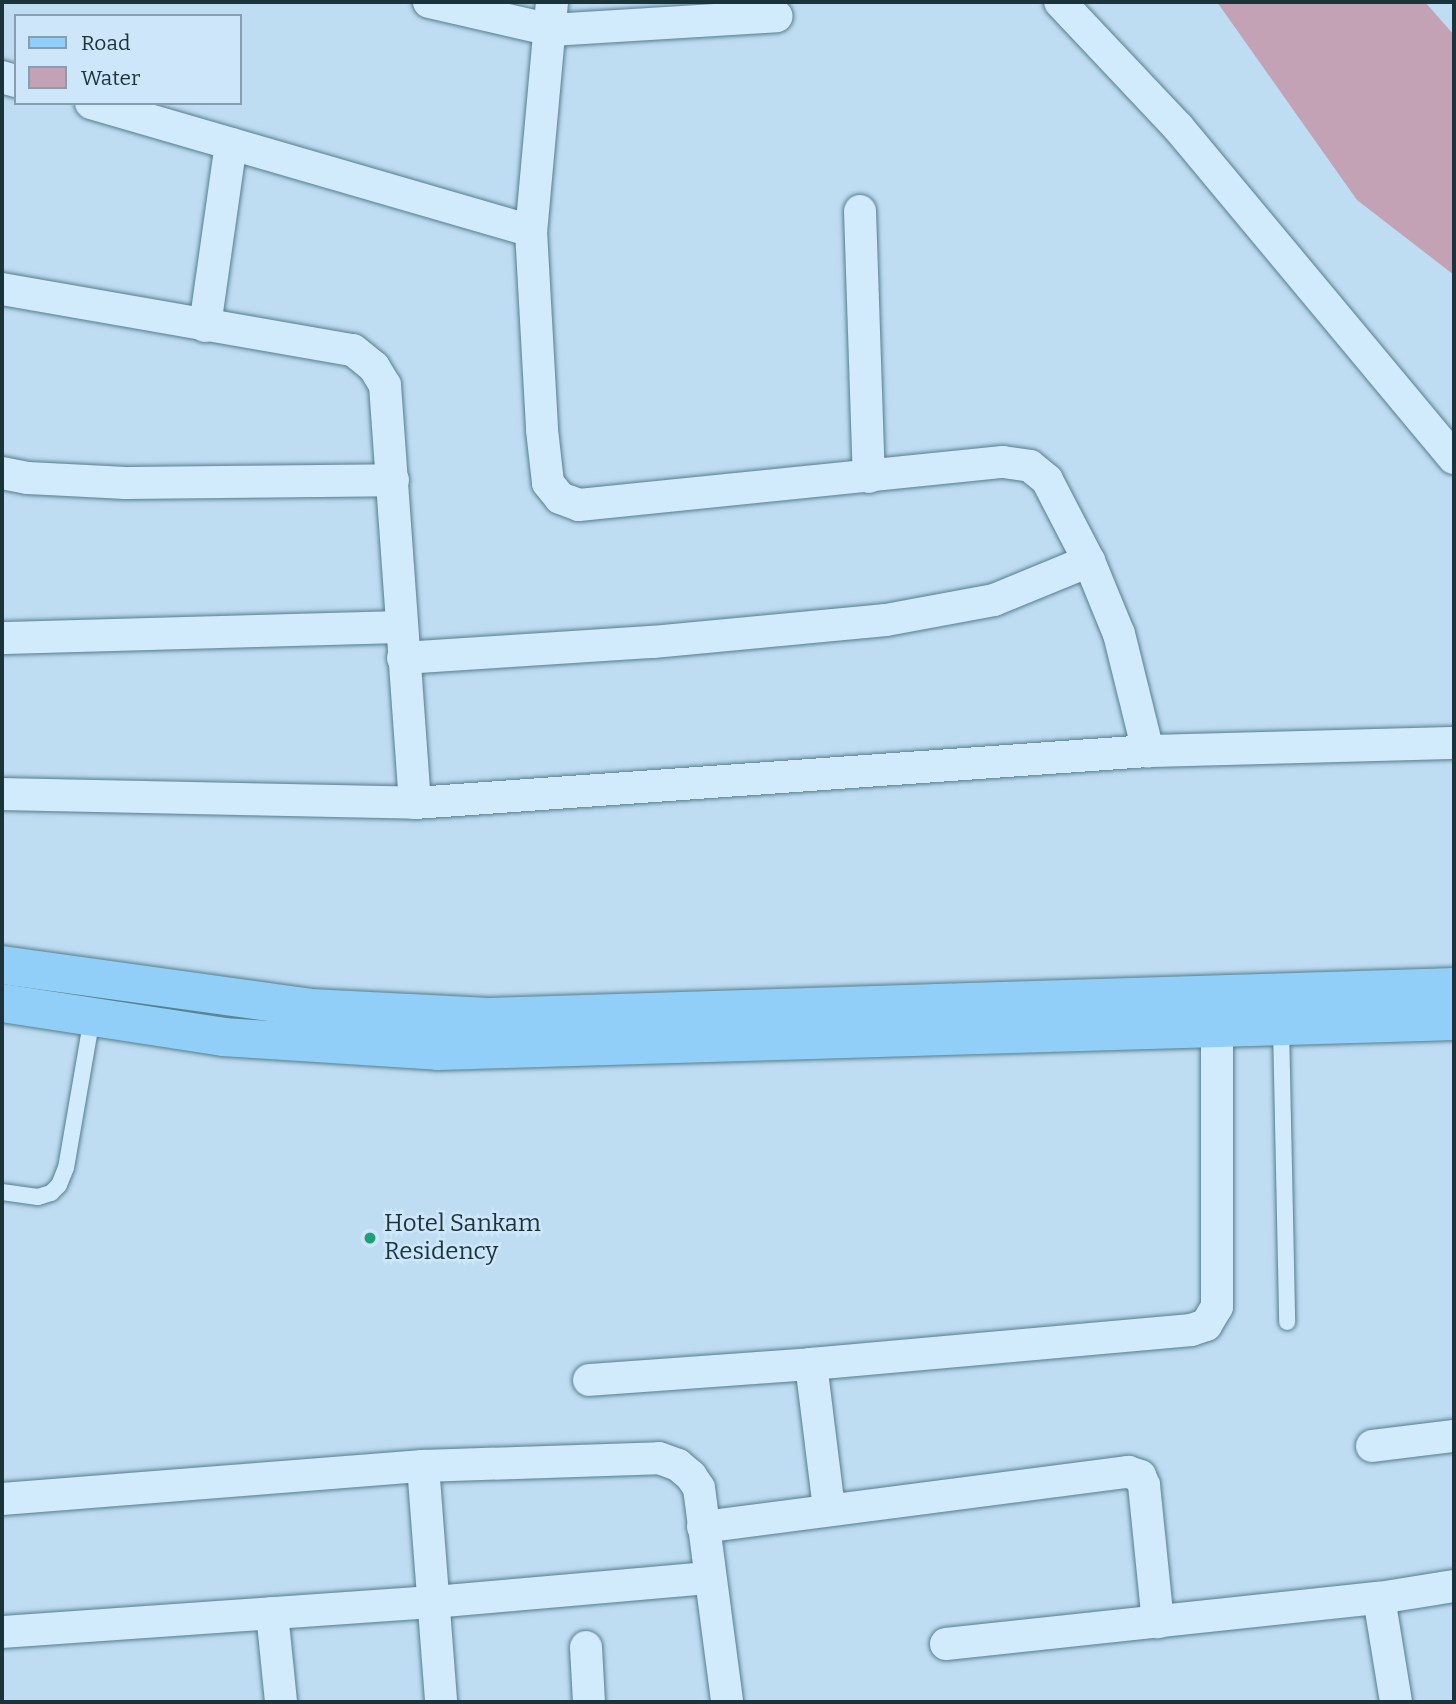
<!DOCTYPE html>
<html>
<head>
<meta charset="utf-8">
<style>
  body { margin:0 }
  #map { position:relative; width:1456px; height:1704px; overflow:hidden; background:#bedcf2; font-family:Bitter,serif }
  div>[style] { position:absolute }
  .water>* { inset:0; background:#c3a2b5 }
  .roads { filter:drop-shadow(0 0 2px #557e8c) drop-shadow(0 0 2px #557e8c) }
  .service>* { height:16px; margin:-8px; padding:0 8px; transform-origin:8px; border-radius:8px; background:#d1eafc }
  .minor>* { height:32px; margin:-16px; padding:0 16px; transform-origin:16px; border-radius:16px; background:#d1eafc }
  .primary>* { height:38px; margin:-19px; padding:0 19px; transform-origin:19px; border-radius:19px; background:#91cff9 }
  .dots>* { width:19px; height:19px; translate:-50% -50%; box-sizing:border-box; border:4px solid #cee6f9; border-radius:50% }
  span { translate:-50% -50%; white-space:nowrap; text-align:center; line-height:1.15; -webkit-text-stroke:5px #cee6f9; paint-order:stroke }
  .poi-label { font-size:24px; color:#1b333a }
  .left { translate:0 -50%; text-align:left }
  .frame { position:absolute; inset:0; border:4px solid #1b333a; pointer-events:none }
  .legend { position:absolute; left:14px; top:14px; width:228px; height:91px; box-sizing:border-box; background:#cee6f9; border:2px solid #869ead; margin:0; padding:9px 12px; list-style:none; font-size:21px; color:#1b333a }
  .legend li { display:flex; align-items:center; gap:14px; height:35px }
  .legend b { width:35px; border:2px solid #869ead }
</style>
</head>
<body>
<div id="map">
  <div class="water">
    <div style="clip-path:polygon(1217px 2px,1425px 2px,1454px 35px,1454px 275px,1357px 200px)"></div>
  </div>
  <div class="roads">
    <div class="service">
      <div style="left:1281px;top:1026px;width:296px;rotate:88.8deg"></div>
      <div style="left:2px;top:1192px;width:36px;rotate:8deg"></div>
      <div style="left:38px;top:1197px;width:14px;rotate:-17deg"></div>
      <div style="left:51px;top:1193px;width:11px;rotate:-45deg"></div>
      <div style="left:59px;top:1185px;width:18px;rotate:-68deg"></div>
      <div style="left:66px;top:1168px;width:153px;rotate:-80.2deg"></div>
    </div>
    <div class="minor">
      <div style="left:429px;top:2px;width:125px;rotate:12.9deg"></div>
      <div style="left:551px;top:30px;width:226px;rotate:-3.5deg"></div>
      <div style="left:552px;top:2px;width:230px;rotate:95.2deg"></div>
      <div style="left:531px;top:231px;width:199px;rotate:86.8deg"></div>
      <div style="left:542px;top:430px;width:53px;rotate:83.5deg"></div>
      <div style="left:548px;top:483px;width:19px;rotate:51deg"></div>
      <div style="left:560px;top:498px;width:20px;rotate:20deg"></div>
      <div style="left:579px;top:505px;width:426px;rotate:-5.8deg"></div>
      <div style="left:1003px;top:462px;width:27px;rotate:8deg"></div>
      <div style="left:1030px;top:466px;width:22px;rotate:39deg"></div>
      <div style="left:1047px;top:480px;width:91px;rotate:62.6deg"></div>
      <div style="left:1089px;top:561px;width:79px;rotate:67.7deg"></div>
      <div style="left:1119px;top:634px;width:121px;rotate:76.1deg"></div>
      <div style="left:1060px;top:2px;width:172px;rotate:46.7deg"></div>
      <div style="left:1178px;top:127px;width:431px;rotate:50.2deg"></div>
      <div style="left:2px;top:77px;width:15px;rotate:16deg"></div>
      <div style="left:91px;top:103px;width:458px;rotate:16.2deg"></div>
      <div style="left:860px;top:211px;width:266px;rotate:88.1deg"></div>
      <div style="left:2px;top:289px;width:356px;rotate:9.9deg"></div>
      <div style="left:353px;top:350px;width:27px;rotate:39deg"></div>
      <div style="left:374px;top:367px;width:21px;rotate:59deg"></div>
      <div style="left:385px;top:385px;width:419px;rotate:85.9deg"></div>
      <div style="left:205px;top:326px;width:184px;rotate:-81.9deg"></div>
      <div style="left:2px;top:473px;width:26px;rotate:11deg"></div>
      <div style="left:28px;top:478px;width:98px;rotate:2.9deg"></div>
      <div style="left:126px;top:483px;width:267px;rotate:-0.6deg"></div>
      <div style="left:2px;top:638px;width:400px;rotate:-1.6deg"></div>
      <div style="left:403px;top:658px;width:251px;rotate:-3.7deg"></div>
      <div style="left:653px;top:642px;width:234px;rotate:-5.4deg"></div>
      <div style="left:886px;top:620px;width:110px;rotate:-10.5deg"></div>
      <div style="left:994px;top:600px;width:103px;rotate:-22.3deg"></div>
      <div style="left:2px;top:794px;width:413px;rotate:1.2deg"></div>
      <div style="left:415px;top:803px;width:735px;rotate:-4.06deg"></div>
      <div style="left:1148px;top:751px;width:306px;rotate:-1.5deg"></div>
      <div style="left:811px;top:1364px;width:146px;rotate:82.9deg"></div>
      <div style="left:589px;top:1380px;width:223px;rotate:-4.1deg"></div>
      <div style="left:811px;top:1364px;width:382px;rotate:-5.1deg"></div>
      <div style="left:1191px;top:1330px;width:16px;rotate:-18deg"></div>
      <div style="left:1206px;top:1325px;width:21px;rotate:-59deg"></div>
      <div style="left:1217px;top:1307px;width:278px;rotate:-90deg"></div>
      <div style="left:1372px;top:1446px;width:83px;rotate:-7deg"></div>
      <div style="left:423px;top:1466px;width:237px;rotate:85.6deg"></div>
      <div style="left:2px;top:1499px;width:422px;rotate:-4.5deg"></div>
      <div style="left:423px;top:1466px;width:236px;rotate:-1.9deg"></div>
      <div style="left:659px;top:1458px;width:20px;rotate:20deg"></div>
      <div style="left:678px;top:1465px;width:17px;rotate:40deg"></div>
      <div style="left:691px;top:1476px;width:14px;rotate:56deg"></div>
      <div style="left:699px;top:1488px;width:216px;rotate:82.5deg"></div>
      <div style="left:703px;top:1527px;width:429px;rotate:-7.4deg"></div>
      <div style="left:1128px;top:1472px;width:13px;rotate:18deg"></div>
      <div style="left:1140px;top:1476px;width:10px;rotate:66deg"></div>
      <div style="left:1144px;top:1485px;width:138px;rotate:84.2deg"></div>
      <div style="left:1379px;top:1598px;width:105px;rotate:80.7deg"></div>
      <div style="left:272px;top:1613px;width:89px;rotate:84.2deg"></div>
      <div style="left:2px;top:1632px;width:433px;rotate:-4deg"></div>
      <div style="left:434px;top:1602px;width:276px;rotate:-5deg"></div>
      <div style="left:946px;top:1644px;width:435px;rotate:-6.1deg"></div>
      <div style="left:1379px;top:1598px;width:76px;rotate:-9.1deg"></div>
      <div style="left:586px;top:1647px;width:55px;rotate:86.9deg"></div>
    </div>
    <div class="primary">
      <div style="left:2px;top:965px;width:311px;rotate:7.9deg"></div>
      <div style="left:310px;top:1008px;width:179px;rotate:2.9deg"></div>
      <div style="left:489px;top:1017px;width:965px;rotate:-1.78deg"></div>
      <div style="left:2px;top:1003px;width:224px;rotate:8.7deg"></div>
      <div style="left:223px;top:1037px;width:215px;rotate:3.7deg"></div>
      <div style="left:438px;top:1051px;width:1016px;rotate:-1.69deg"></div>
    </div>
  </div>
  <div class="dots">
    <div style="left:370px;top:1238px;background:#1fa07b"></div>
  </div>
  <div class="poi-label">
    <span class="left" style="left:384px;top:1238px">Hotel Sankam<br>Residency</span>
  </div>
  <div class="frame"></div>
  <ul class="legend">
  <li><b style="height:9px;background:#91cff9"></b>Road</li>
  <li><b style="height:19px;background:#c3a2b5"></b>Water</li>
  </ul>
</div>
</body>
</html>
